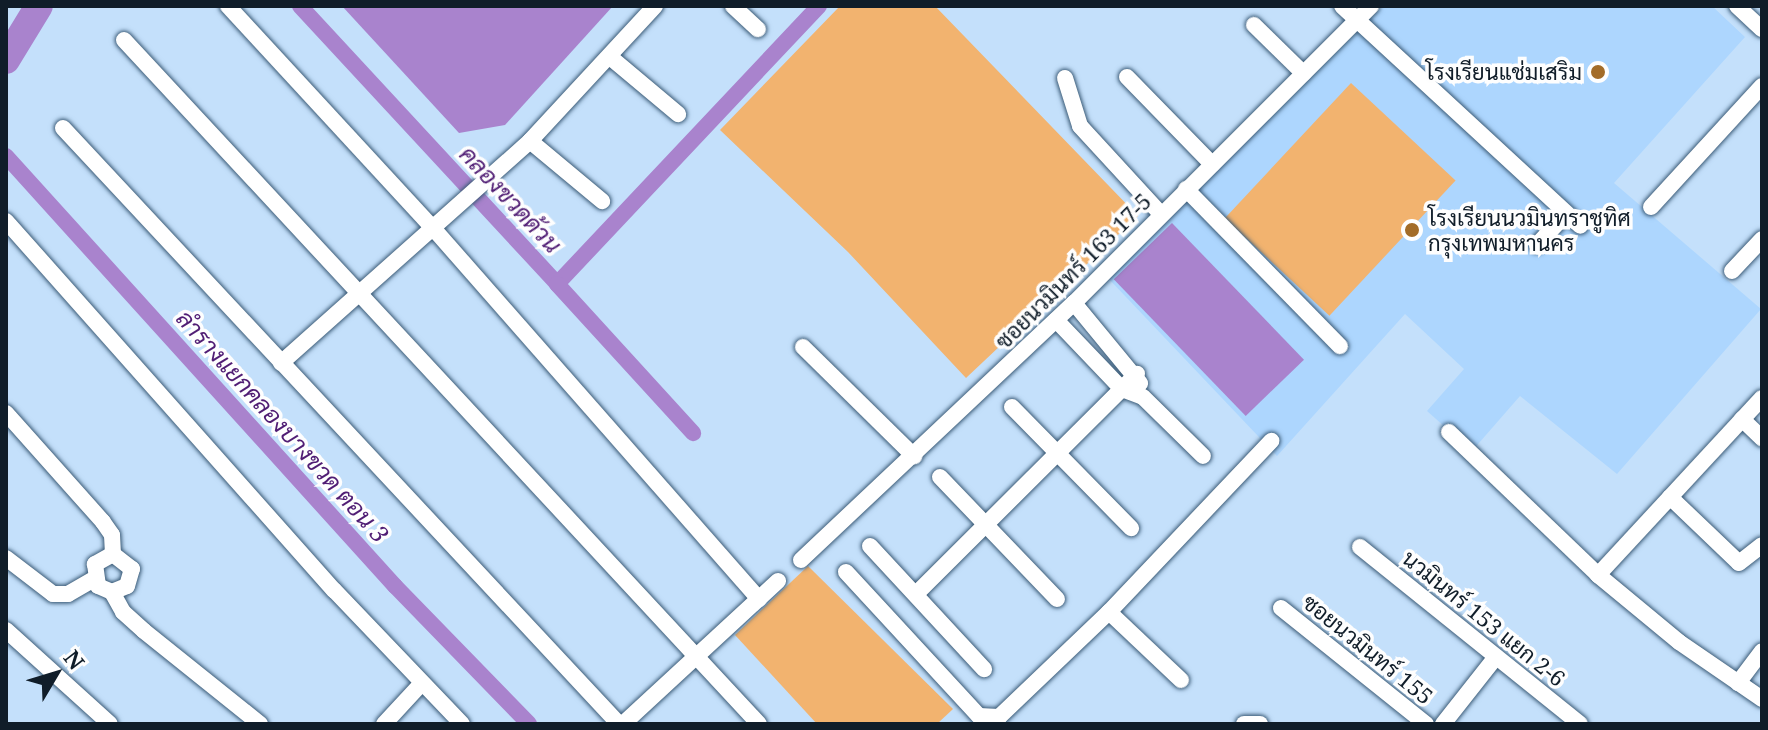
<!DOCTYPE html>
<html>
<head>
<meta charset="utf-8">
<style>
  body { margin:0 }
  #map { position:relative; width:1768px; height:730px; overflow:hidden; background:#c4e0fb; font-family:"Noto Serif",Sarabun,serif }
  div>[style] { position:absolute }
  .built>* { inset:0; background:#add6fe }
  .green>* { inset:0; background:#f2b36f; transform-origin:0 0 }
  .water>* { inset:0; background:#a983cd; transform-origin:0 0 }
  .canal>* { height:16px; margin:-8px; padding:0 8px; transform-origin:8px; border-radius:8px; background:#a983cd }
  .river>* { height:28px; margin:-14px; padding:0 14px; transform-origin:14px; border-radius:14px; background:#a983cd }
  .roads { filter:drop-shadow(0 0 2px #3b5b77) drop-shadow(0 0 2px #3b5b77) }
  .minor>* { height:16px; margin:-8px; padding:0 8px; transform-origin:8px; border-radius:8px; background:#fff }
  .dots>* { width:22px; height:22px; translate:-50% -50%; box-sizing:border-box; border:4px solid #fefefe; border-radius:50% }
  span { translate:-50% -50%; white-space:nowrap; text-align:center; line-height:1.15; -webkit-text-stroke:7px #fefefe; paint-order:stroke }
  .poi-label { font-size:22px; color:#101d29 }
  .right { translate:-100% -50%; text-align:right }
  .left { translate:0 -50%; text-align:left }
  .street-label { font-size:22px; color:#101d29 }
  .water-label { font-size:24px; color:#501d74; font-style:italic }
  .frame { position:absolute; inset:0; border:8px solid #101d29; pointer-events:none }
  .north { position:absolute; left:16px; top:634px; width:80px; height:80px; -webkit-text-stroke:6px #fefefe; paint-order:stroke; rotate:52deg; font-size:22px; font-weight:700; line-height:32px; text-align:center; color:#101d29 }
  .north::after { content:''; display:block; margin:auto; width:28px; height:36px; background:#101d29; clip-path:polygon(50% 0,100% 100%,50% 72%,0 100%) }
</style>
</head>
<body>
<div id="map">
  <div class="built">
    <div style="clip-path:polygon(1384px 6px,1712px 6px,1745px 37px,1614px 183px,1761px 309px,1617px 474px,1520px 396px,1472px 451px,1427px 411px,1464px 369px,1405px 314px,1277px 456px,1107px 277px)"></div>
  </div>
  <div class="green">
    <div style="clip-path:polygon(840px 6px,935px 6px,1138px 216px,966px 378px,848px 252px,720px 130px)"></div>
    <div style="left:1351px;top:83px;width:143px;height:185px;rotate:43deg"></div>
    <div style="clip-path:polygon(808px 566px,953px 709px,937px 724px,817px 724px,735px 635px)"></div>
  </div>
  <div class="water">
    <div style="clip-path:polygon(342px 6px,613px 6px,505px 125px,459px 133px)"></div>
    <div style="left:1172px;top:223px;width:190px;height:81px;rotate:46deg"></div>
  </div>
  <div class="canal">
    <div style="left:300px;top:6px;width:379px;rotate:47.2deg"></div>
    <div style="left:557px;top:284px;width:382px;rotate:-46.7deg"></div>
    <div style="left:6px;top:156px;width:580px;rotate:47.87deg"></div>
    <div style="left:395px;top:586px;width:192px;rotate:45.8deg"></div>
    <div style="left:557px;top:284px;width:202px;rotate:47.6deg"></div>
  </div>
  <div class="river">
    <div style="left:6px;top:60px;width:63px;rotate:-58.6deg"></div>
  </div>
  <div class="roads">
    <div class="minor">
      <div style="left:228px;top:6px;width:302px;rotate:47.3deg"></div>
      <div style="left:433px;top:228px;width:494px;rotate:48.7deg"></div>
      <div style="left:733px;top:6px;width:34px;rotate:43deg"></div>
      <div style="left:1342px;top:6px;width:324px;rotate:42.7deg"></div>
      <div style="left:1737px;top:6px;width:34px;rotate:43deg"></div>
      <div style="left:1254px;top:25px;width:69px;rotate:44.4deg"></div>
      <div style="left:124px;top:40px;width:933px;rotate:47.13deg"></div>
      <div style="left:610px;top:57px;width:89px;rotate:40deg"></div>
      <div style="left:1127px;top:77px;width:122px;rotate:45.7deg"></div>
      <div style="left:1065px;top:78px;width:50px;rotate:72.6deg"></div>
      <div style="left:1080px;top:126px;width:120px;rotate:47.4deg"></div>
      <div style="left:63px;top:128px;width:815px;rotate:46.99deg"></div>
      <div style="left:530px;top:141px;width:94px;rotate:39.8deg"></div>
      <div style="left:1186px;top:189px;width:220px;rotate:45.6deg"></div>
      <div style="left:1651px;top:207px;width:164px;rotate:-47.5deg"></div>
      <div style="left:6px;top:221px;width:494px;rotate:48.4deg"></div>
      <div style="left:334px;top:590px;width:185px;rotate:46.3deg"></div>
      <div style="left:1537px;top:245px;width:42px;rotate:-46.9deg"></div>
      <div style="left:1732px;top:271px;width:44px;rotate:-46.8deg"></div>
      <div style="left:1074px;top:303px;width:104px;rotate:50.5deg"></div>
      <div style="left:1056px;top:320px;width:95px;rotate:46.3deg"></div>
      <div style="left:1122px;top:389px;width:22px;rotate:21deg"></div>
      <div style="left:1143px;top:397px;width:84px;rotate:44.5deg"></div>
      <div style="left:803px;top:347px;width:156px;rotate:44.5deg"></div>
      <div style="left:281px;top:363px;width:334px;rotate:-41.7deg"></div>
      <div style="left:530px;top:141px;width:184px;rotate:-47.2deg"></div>
      <div style="left:1012px;top:407px;width:170px;rotate:45.5deg"></div>
      <div style="left:6px;top:413px;width:146px;rotate:48.3deg"></div>
      <div style="left:103px;top:522px;width:16px;rotate:55deg"></div>
      <div style="left:112px;top:535px;width:19px;rotate:87deg"></div>
      <div style="left:1742px;top:419px;width:28px;rotate:44deg"></div>
      <div style="left:1449px;top:432px;width:207px;rotate:43.8deg"></div>
      <div style="left:1598px;top:575px;width:105px;rotate:39.6deg"></div>
      <div style="left:1679px;top:642px;width:101px;rotate:34.5deg"></div>
      <div style="left:940px;top:477px;width:169px;rotate:46.2deg"></div>
      <div style="left:1670px;top:497px;width:95px;rotate:43.7deg"></div>
      <div style="left:1739px;top:563px;width:29px;rotate:-38deg"></div>
      <div style="left:870px;top:546px;width:168px;rotate:47.2deg"></div>
      <div style="left:1360px;top:547px;width:282px;rotate:38.8deg"></div>
      <div style="left:6px;top:558px;width:59px;rotate:37.5deg"></div>
      <div style="left:53px;top:594px;width:15px"></div>
      <div style="left:68px;top:594px;width:30px;rotate:-30deg"></div>
      <div style="left:801px;top:560px;width:375px;rotate:-43.3deg"></div>
      <div style="left:1074px;top:303px;width:420px;rotate:-45deg"></div>
      <div style="left:846px;top:572px;width:196px;rotate:47.3deg"></div>
      <div style="left:979px;top:716px;width:20px;rotate:3deg"></div>
      <div style="left:999px;top:717px;width:152px;rotate:-43.7deg"></div>
      <div style="left:1109px;top:612px;width:236px;rotate:-46.5deg"></div>
      <div style="left:1598px;top:575px;width:241px;rotate:-47.2deg"></div>
      <div style="left:112px;top:592px;width:16px;rotate:-22deg"></div>
      <div style="left:127px;top:586px;width:18px;rotate:-74deg"></div>
      <div style="left:132px;top:569px;width:24px;rotate:-142deg"></div>
      <div style="left:113px;top:554px;width:21px;rotate:151deg"></div>
      <div style="left:95px;top:564px;width:22px;rotate:82deg"></div>
      <div style="left:98px;top:586px;width:15px;rotate:23deg"></div>
      <div style="left:112px;top:592px;width:23px;rotate:61deg"></div>
      <div style="left:123px;top:612px;width:28px;rotate:42deg"></div>
      <div style="left:144px;top:631px;width:149px;rotate:38.7deg"></div>
      <div style="left:916px;top:594px;width:312px;rotate:-44.9deg"></div>
      <div style="left:1281px;top:608px;width:186px;rotate:38.7deg"></div>
      <div style="left:1109px;top:612px;width:99px;rotate:43.4deg"></div>
      <div style="left:6px;top:630px;width:140px;rotate:42.1deg"></div>
      <div style="left:1738px;top:683px;width:40px;rotate:-53deg"></div>
      <div style="left:384px;top:724px;width:56px;rotate:-47.2deg"></div>
      <div style="left:623px;top:724px;width:211px;rotate:-42.7deg"></div>
      <div style="left:1244px;top:724px;width:16px"></div>
      <div style="left:1443px;top:724px;width:85px;rotate:-51.7deg"></div>
    </div>
  </div>
  <div class="dots">
    <div style="left:1598px;top:72px;background:#a36c28"></div>
    <div style="left:1412px;top:230px;background:#a36c28"></div>
  </div>
  <div class="poi-label">
    <span class="right" style="left:1582px;top:72px">โรงเรียนแช่มเสริม</span>
    <span class="left" style="left:1428px;top:230px">โรงเรียนนวมินทราชูทิศ<br>กรุงเทพมหานคร</span>
  </div>
  <div class="street-label">
    <span style="left:1073px;top:271px;rotate:-45deg">ซอยนวมินทร์ 163 17-5</span>
    <span style="left:1484px;top:618px;rotate:39deg">นวมินทร์ 153 แยก 2-6</span>
    <span style="left:1368px;top:649px;rotate:39deg">ซอยนวมินทร์ 155</span>
  </div>
  <div class="water-label">
    <span style="left:511px;top:199px;rotate:47deg">คลองขวดด้วน</span>
    <span style="left:283px;top:426px;rotate:48deg">ลำรางแยกคลองบางขวด ตอน 3</span>
  </div>
  <div class="frame"></div>
  <div class="north">N</div>
</div>
</body>
</html>
